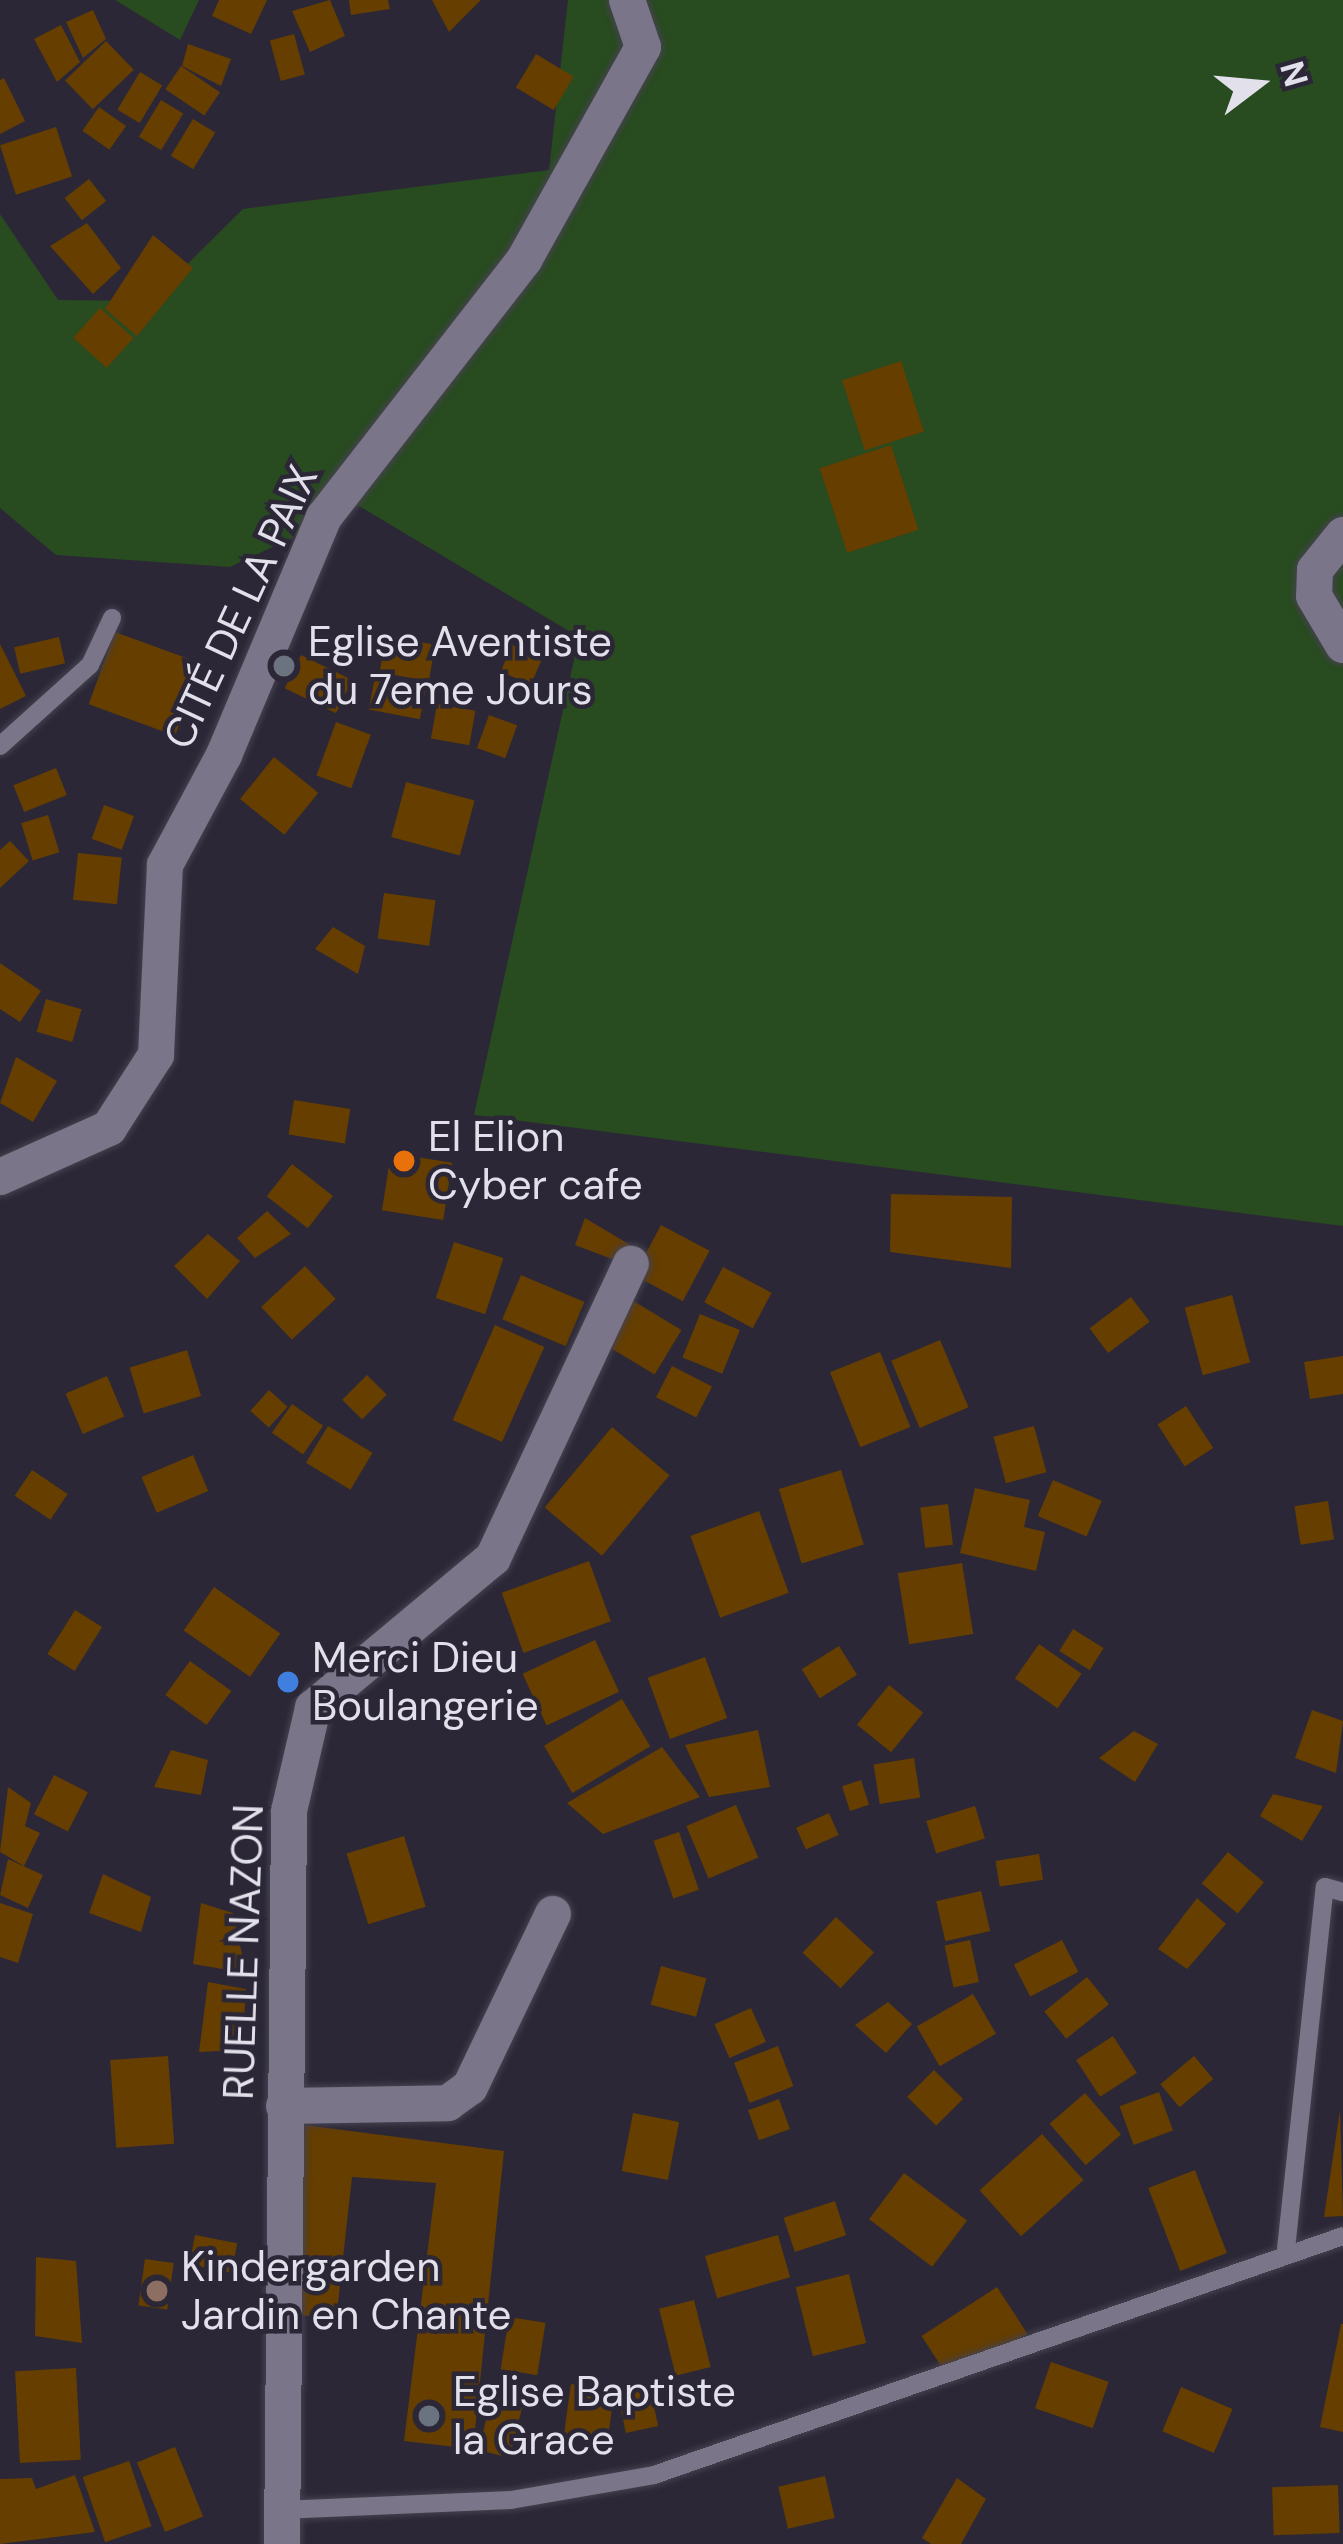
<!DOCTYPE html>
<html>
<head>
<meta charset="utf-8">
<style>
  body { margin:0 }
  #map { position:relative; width:1343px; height:2544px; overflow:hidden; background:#2b2737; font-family:"DM Sans",sans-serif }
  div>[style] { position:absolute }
  .green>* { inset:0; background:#284b1f }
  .building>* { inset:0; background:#653e00; transform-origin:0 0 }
  .roads { filter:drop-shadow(0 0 3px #45424f) drop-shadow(0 0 3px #45424f) }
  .lane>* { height:18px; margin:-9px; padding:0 9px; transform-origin:9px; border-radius:9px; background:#7a7588 }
  .street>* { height:36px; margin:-18px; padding:0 18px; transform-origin:18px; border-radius:18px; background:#7a7588 }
  .dots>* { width:33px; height:33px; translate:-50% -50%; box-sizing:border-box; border:6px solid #2b2737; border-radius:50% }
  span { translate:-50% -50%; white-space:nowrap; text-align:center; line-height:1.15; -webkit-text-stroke:9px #2b2737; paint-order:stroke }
  .street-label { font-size:42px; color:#e2e0ea }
  .poi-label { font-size:42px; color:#e2e0ea }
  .left { translate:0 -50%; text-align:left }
  .north { position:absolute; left:1199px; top:24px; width:120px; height:120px; -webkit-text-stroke:9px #2b2737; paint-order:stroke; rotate:74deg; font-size:33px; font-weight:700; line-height:48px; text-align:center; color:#e2e0ea }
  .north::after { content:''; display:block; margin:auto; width:42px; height:54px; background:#e2e0ea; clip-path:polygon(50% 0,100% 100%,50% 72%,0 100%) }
</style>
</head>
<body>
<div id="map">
  <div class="green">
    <div style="clip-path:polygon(115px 0,199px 0,180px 40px)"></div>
    <div style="clip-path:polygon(568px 0,1343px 0,1343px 1226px,474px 1115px,579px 637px,359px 506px,230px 567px,56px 555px,0 508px,0 214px,58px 300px,150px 301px,243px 209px,549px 170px)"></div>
  </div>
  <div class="building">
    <div style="clip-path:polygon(219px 0,267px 0,251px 34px,212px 16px)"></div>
    <div style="clip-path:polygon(330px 0,345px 36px,310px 52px,292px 11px)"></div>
    <div style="clip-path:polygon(349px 0,388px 0,390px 9px,351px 15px)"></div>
    <div style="clip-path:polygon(432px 0,481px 0,449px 32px)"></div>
    <div style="clip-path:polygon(93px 10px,106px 39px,83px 58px,66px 22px)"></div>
    <div style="clip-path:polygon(61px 25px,80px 62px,57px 82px,34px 39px)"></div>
    <div style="left:294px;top:34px;width:42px;height:25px;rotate:75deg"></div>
    <div style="left:106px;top:41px;width:40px;height:57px;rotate:46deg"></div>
    <div style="clip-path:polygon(188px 44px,231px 59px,221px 86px,182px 66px)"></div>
    <div style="left:536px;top:54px;width:44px;height:39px;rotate:31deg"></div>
    <div style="left:181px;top:66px;width:47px;height:28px;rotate:34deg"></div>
    <div style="left:140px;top:72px;width:26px;height:44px;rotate:31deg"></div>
    <div style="clip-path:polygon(4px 78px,25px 121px,0 134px,0 80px)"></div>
    <div style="left:161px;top:100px;width:26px;height:43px;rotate:31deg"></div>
    <div style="left:99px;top:107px;width:33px;height:29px;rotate:35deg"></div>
    <div style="left:193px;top:119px;width:26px;height:43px;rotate:31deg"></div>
    <div style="left:56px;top:127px;width:52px;height:59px;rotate:72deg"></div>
    <div style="left:89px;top:179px;width:28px;height:31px;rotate:52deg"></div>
    <div style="clip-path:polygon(87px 223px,121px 268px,93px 294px,50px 246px)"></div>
    <div style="clip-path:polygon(153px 235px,193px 268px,137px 336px,105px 309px)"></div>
    <div style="left:100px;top:308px;width:45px;height:40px;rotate:42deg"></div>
    <div style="left:901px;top:361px;width:74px;height:62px;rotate:72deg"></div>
    <div style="left:891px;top:445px;width:89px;height:75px;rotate:72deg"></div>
    <div style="left:115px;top:632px;width:92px;height:77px;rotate:20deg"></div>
    <div style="left:386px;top:636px;width:50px;height:37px;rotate:10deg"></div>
    <div style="left:59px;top:637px;width:27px;height:46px;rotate:77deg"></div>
    <div style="clip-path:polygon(0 644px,26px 696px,0 709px)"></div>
    <div style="left:512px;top:645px;width:33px;height:29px;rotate:23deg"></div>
    <div style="left:301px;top:655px;width:57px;height:37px;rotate:26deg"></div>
    <div style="left:375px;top:677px;width:52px;height:33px;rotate:11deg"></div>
    <div style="left:437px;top:704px;width:39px;height:35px;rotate:10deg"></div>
    <div style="left:489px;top:715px;width:30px;height:35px;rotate:20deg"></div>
    <div style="left:336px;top:722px;width:37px;height:57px;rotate:20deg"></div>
    <div style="left:274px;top:757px;width:57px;height:54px;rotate:39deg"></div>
    <div style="left:56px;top:768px;width:29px;height:46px;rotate:68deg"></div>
    <div style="left:406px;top:782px;width:71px;height:57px;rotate:15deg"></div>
    <div style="left:104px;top:805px;width:32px;height:36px;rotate:20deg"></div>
    <div style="left:48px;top:815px;width:39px;height:28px;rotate:73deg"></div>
    <div style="clip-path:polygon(10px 841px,29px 861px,0 888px,0 850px)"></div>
    <div style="left:78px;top:853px;width:44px;height:47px;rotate:6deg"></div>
    <div style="left:384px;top:893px;width:52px;height:46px;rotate:8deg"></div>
    <div style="clip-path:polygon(333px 927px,365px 946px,358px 974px,315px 949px)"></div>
    <div style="clip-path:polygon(0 963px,41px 991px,20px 1022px,0 1009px)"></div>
    <div style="left:46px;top:999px;width:37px;height:34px;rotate:16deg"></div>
    <div style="clip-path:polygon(16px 1057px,57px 1081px,33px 1122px,0 1103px)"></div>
    <div style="left:294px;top:1100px;width:57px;height:35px;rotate:9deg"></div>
    <div style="left:391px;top:1153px;width:62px;height:58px;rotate:9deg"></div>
    <div style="left:292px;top:1164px;width:52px;height:41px;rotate:38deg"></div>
    <div style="clip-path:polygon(891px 1194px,1012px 1197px,1011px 1268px,890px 1252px)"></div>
    <div style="clip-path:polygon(267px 1211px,291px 1234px,255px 1258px,237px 1238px)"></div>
    <div style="clip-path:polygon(585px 1218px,632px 1246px,625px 1264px,575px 1245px)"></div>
    <div style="left:661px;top:1225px;width:55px;height:57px;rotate:28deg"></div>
    <div style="clip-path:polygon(208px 1234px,240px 1261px,207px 1299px,174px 1266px)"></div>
    <div style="left:454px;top:1242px;width:52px;height:59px;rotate:18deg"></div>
    <div style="left:305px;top:1266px;width:45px;height:60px;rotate:47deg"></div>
    <div style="left:723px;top:1267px;width:55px;height:40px;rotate:28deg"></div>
    <div style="left:521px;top:1275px;width:69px;height:48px;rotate:23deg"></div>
    <div style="left:1232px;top:1295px;width:70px;height:49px;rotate:75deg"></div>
    <div style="left:1131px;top:1297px;width:31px;height:52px;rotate:53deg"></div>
    <div style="left:630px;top:1299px;width:60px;height:52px;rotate:31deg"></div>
    <div style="left:700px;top:1314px;width:43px;height:47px;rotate:22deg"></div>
    <div style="left:495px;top:1325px;width:54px;height:104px;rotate:24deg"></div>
    <div style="left:940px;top:1340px;width:73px;height:53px;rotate:67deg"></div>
    <div style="left:187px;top:1350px;width:48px;height:60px;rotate:73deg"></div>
    <div style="left:880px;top:1352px;width:81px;height:54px;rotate:68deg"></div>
    <div style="clip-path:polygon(1343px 1356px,1343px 1394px,1310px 1399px,1304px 1362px)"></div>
    <div style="left:672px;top:1366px;width:45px;height:35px;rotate:27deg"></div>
    <div style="left:367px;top:1375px;width:28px;height:35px;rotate:45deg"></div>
    <div style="left:107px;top:1376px;width:44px;height:45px;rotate:67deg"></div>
    <div style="left:269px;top:1390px;width:25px;height:28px;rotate:42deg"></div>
    <div style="left:292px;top:1404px;width:38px;height:35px;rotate:35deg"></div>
    <div style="left:1186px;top:1406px;width:50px;height:34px;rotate:57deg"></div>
    <div style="left:328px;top:1426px;width:52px;height:43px;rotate:31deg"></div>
    <div style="left:1034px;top:1426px;width:48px;height:42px;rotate:75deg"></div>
    <div style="left:612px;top:1427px;width:75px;height:105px;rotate:40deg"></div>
    <div style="left:193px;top:1455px;width:39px;height:56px;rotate:67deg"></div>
    <div style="left:32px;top:1470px;width:43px;height:31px;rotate:34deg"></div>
    <div style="left:841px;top:1470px;width:78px;height:65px;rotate:73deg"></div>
    <div style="left:1053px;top:1480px;width:53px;height:39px;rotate:23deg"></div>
    <div style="clip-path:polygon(975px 1488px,1030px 1500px,1024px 1527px,1045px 1532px,1036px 1571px,960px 1553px)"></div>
    <div style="left:1328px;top:1501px;width:39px;height:34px;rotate:81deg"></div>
    <div style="left:948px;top:1504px;width:41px;height:28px;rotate:83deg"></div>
    <div style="left:759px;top:1511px;width:87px;height:73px;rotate:70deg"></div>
    <div style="left:589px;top:1561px;width:64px;height:93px;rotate:70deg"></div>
    <div style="left:962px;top:1563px;width:72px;height:65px;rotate:81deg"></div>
    <div style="left:214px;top:1587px;width:81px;height:53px;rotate:35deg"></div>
    <div style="left:75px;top:1610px;width:32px;height:52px;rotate:32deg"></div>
    <div style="left:1073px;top:1629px;width:36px;height:26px;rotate:32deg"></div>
    <div style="left:595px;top:1640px;width:57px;height:80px;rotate:65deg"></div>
    <div style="left:1039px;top:1644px;width:52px;height:42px;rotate:35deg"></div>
    <div style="left:839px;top:1646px;width:34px;height:44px;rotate:58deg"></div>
    <div style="left:705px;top:1657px;width:65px;height:61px;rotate:70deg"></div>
    <div style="left:190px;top:1661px;width:51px;height:42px;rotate:36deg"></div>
    <div style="left:889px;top:1685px;width:44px;height:51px;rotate:39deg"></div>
    <div style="left:622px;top:1699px;width:55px;height:91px;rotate:59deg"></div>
    <div style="clip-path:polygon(1312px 1710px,1343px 1721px,1336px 1773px,1295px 1758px)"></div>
    <div style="clip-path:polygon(758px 1730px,770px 1787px,709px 1797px,685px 1745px)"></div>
    <div style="clip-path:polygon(1134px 1731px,1158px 1744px,1135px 1782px,1099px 1758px)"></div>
    <div style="clip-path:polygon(662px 1747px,700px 1797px,603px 1834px,567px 1803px)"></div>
    <div style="clip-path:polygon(171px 1750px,208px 1760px,201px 1795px,154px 1787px)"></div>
    <div style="left:914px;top:1758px;width:40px;height:41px;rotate:81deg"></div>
    <div style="left:54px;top:1775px;width:38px;height:44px;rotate:27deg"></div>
    <div style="left:861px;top:1780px;width:26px;height:20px;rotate:72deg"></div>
    <div style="clip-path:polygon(8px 1787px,31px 1803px,25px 1826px,40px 1833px,24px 1866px,0 1852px)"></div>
    <div style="clip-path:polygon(1273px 1794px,1323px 1806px,1302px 1841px,1260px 1816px)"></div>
    <div style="left:736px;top:1805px;width:57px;height:54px;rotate:67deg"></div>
    <div style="left:975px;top:1806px;width:34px;height:51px;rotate:73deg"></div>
    <div style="left:829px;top:1813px;width:24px;height:36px;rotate:66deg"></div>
    <div style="left:679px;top:1832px;width:61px;height:27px;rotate:71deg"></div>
    <div style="left:404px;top:1836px;width:74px;height:60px;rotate:73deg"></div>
    <div style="left:1228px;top:1852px;width:47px;height:41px;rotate:40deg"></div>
    <div style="left:1039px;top:1854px;width:26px;height:44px;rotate:81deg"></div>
    <div style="clip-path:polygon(8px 1859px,43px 1875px,28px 1908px,0 1895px)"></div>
    <div style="clip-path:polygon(103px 1874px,151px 1897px,141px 1932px,89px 1913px)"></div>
    <div style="left:981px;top:1891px;width:41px;height:46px;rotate:77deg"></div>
    <div style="clip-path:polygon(1197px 1898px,1226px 1924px,1187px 1969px,1158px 1949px)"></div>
    <div style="clip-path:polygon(0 1903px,33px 1914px,18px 1963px,0 1957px)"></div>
    <div style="clip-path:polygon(201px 1903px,233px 1913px,246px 1973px,193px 1964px)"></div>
    <div style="left:836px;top:1917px;width:52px;height:49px;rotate:43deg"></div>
    <div style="left:970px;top:1940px;width:43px;height:26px;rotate:78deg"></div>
    <div style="left:1062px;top:1940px;width:36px;height:54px;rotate:63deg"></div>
    <div style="left:661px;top:1966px;width:47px;height:40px;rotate:15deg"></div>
    <div style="left:1087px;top:1977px;width:35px;height:55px;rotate:51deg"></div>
    <div style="clip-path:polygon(208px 1982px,246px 1989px,242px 2050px,199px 2052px)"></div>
    <div style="left:973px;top:1994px;width:46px;height:65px;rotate:60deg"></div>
    <div style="clip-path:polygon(888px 2002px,912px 2024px,886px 2053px,855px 2025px)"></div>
    <div style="left:751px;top:2008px;width:37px;height:40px;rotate:66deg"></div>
    <div style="left:1113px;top:2036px;width:44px;height:44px;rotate:57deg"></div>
    <div style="left:778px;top:2046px;width:43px;height:47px;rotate:69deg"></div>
    <div style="left:168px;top:2056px;width:88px;height:58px;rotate:86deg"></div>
    <div style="left:1194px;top:2056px;width:30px;height:44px;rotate:50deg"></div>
    <div style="left:934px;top:2070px;width:41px;height:38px;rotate:45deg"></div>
    <div style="left:1159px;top:2092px;width:41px;height:42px;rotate:70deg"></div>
    <div style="left:1085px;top:2093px;width:55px;height:47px;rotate:49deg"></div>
    <div style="left:779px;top:2099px;width:32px;height:33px;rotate:70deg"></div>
    <div style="clip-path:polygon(1340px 2110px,1343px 2216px,1324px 2217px)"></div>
    <div style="left:633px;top:2113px;width:47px;height:59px;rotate:11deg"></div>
    <div style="clip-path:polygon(305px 2125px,504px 2151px,473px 2449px,404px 2441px,436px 2183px,352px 2177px,336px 2321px,292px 2313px)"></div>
    <div style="left:1042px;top:2134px;width:62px;height:84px;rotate:48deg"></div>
    <div style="left:1195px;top:2170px;width:89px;height:50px;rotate:69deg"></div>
    <div style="left:904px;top:2173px;width:79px;height:58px;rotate:37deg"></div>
    <div style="left:835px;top:2201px;width:36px;height:54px;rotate:72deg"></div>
    <div style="left:195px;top:2235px;width:43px;height:30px;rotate:11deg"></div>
    <div style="left:778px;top:2235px;width:44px;height:76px;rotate:74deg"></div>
    <div style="clip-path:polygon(36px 2257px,76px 2261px,82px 2343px,35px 2336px)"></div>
    <div style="left:145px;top:2259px;width:29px;height:47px;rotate:8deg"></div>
    <div style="left:849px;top:2274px;width:71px;height:55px;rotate:76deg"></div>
    <div style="left:997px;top:2287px;width:56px;height:90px;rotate:57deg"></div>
    <div style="left:694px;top:2300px;width:69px;height:36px;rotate:76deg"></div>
    <div style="left:509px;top:2317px;width:37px;height:53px;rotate:9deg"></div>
    <div style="clip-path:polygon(1341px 2324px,1343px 2324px,1343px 2432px,1320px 2427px)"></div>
    <div style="left:1051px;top:2362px;width:61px;height:49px;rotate:19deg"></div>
    <div style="left:76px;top:2368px;width:92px;height:61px;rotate:87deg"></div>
    <div style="left:649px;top:2383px;width:44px;height:33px;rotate:78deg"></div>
    <div style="left:571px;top:2384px;width:44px;height:52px;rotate:8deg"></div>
    <div style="left:1181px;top:2387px;width:56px;height:48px;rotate:23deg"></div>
    <div style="left:494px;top:2388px;width:32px;height:64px;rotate:14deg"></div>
    <div style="left:175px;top:2447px;width:75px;height:41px;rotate:68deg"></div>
    <div style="left:129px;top:2461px;width:69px;height:49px;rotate:71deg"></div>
    <div style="clip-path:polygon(75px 2475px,95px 2532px,0 2544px,0 2479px,32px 2478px,36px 2489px)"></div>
    <div style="left:825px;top:2476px;width:43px;height:48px;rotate:77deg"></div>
    <div style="clip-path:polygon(957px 2478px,986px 2499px,961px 2544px,931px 2544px,922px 2538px)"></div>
    <div style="left:1338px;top:2485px;width:48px;height:66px;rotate:88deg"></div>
  </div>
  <div class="roads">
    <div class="lane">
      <div style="left:0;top:746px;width:121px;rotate:-42deg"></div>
      <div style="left:90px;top:665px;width:52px;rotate:-64.9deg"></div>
      <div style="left:1286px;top:2249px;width:364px;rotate:-83.9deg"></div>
      <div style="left:1325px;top:1887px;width:19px;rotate:16deg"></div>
      <div style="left:281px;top:2510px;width:230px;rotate:-2.5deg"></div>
      <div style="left:511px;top:2500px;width:145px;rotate:-9.9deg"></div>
      <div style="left:654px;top:2475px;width:729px;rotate:-19.13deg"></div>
    </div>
    <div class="street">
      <div style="left:1343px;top:535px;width:45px;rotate:128.7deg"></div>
      <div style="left:1315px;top:570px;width:26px;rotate:92deg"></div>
      <div style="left:1314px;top:596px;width:57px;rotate:59.4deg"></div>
      <div style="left:0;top:1177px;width:120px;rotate:-24.2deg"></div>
      <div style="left:109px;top:1128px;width:87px;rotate:-57.2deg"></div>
      <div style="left:156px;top:1055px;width:190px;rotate:-87.3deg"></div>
      <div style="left:165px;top:865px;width:125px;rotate:-61.8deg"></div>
      <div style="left:224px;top:755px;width:258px;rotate:-67.2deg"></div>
      <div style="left:324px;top:517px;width:326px;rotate:-52.1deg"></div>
      <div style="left:524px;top:260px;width:244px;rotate:-60.8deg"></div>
      <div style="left:643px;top:47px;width:50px;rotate:-108.8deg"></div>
      <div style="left:284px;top:2106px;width:164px;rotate:-1deg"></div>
      <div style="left:448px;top:2103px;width:27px;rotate:-36deg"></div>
      <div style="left:470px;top:2087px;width:192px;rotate:-64.4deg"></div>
      <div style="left:282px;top:2544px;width:733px;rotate:-89.45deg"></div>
      <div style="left:289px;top:1811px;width:106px;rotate:-76.9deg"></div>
      <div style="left:313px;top:1708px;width:234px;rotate:-39.8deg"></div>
      <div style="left:493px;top:1558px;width:325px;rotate:-64.9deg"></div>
    </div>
  </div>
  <div class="dots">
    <div style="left:284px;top:666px;background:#6b7280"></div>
    <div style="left:404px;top:1161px;background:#e8710a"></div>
    <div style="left:288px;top:1682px;background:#3f7fe0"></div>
    <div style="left:157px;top:2291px;background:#8d6e63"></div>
    <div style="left:429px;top:2416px;background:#6b7280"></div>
  </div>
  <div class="street-label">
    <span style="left:241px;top:607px;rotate:-65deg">CITÉ DE LA PAIX</span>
    <span style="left:244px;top:1952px;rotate:-88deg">RUELLE NAZON</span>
  </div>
  <div class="poi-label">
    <span class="left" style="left:308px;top:666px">Eglise Aventiste<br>du 7eme Jours</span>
    <span class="left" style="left:428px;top:1161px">El Elion<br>Cyber cafe</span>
    <span class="left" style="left:312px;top:1682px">Merci Dieu<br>Boulangerie</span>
    <span class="left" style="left:181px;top:2291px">Kindergarden<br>Jardin en Chante</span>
    <span class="left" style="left:453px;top:2416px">Eglise Baptiste<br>la Grace</span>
  </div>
  <div class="north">N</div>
</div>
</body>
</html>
